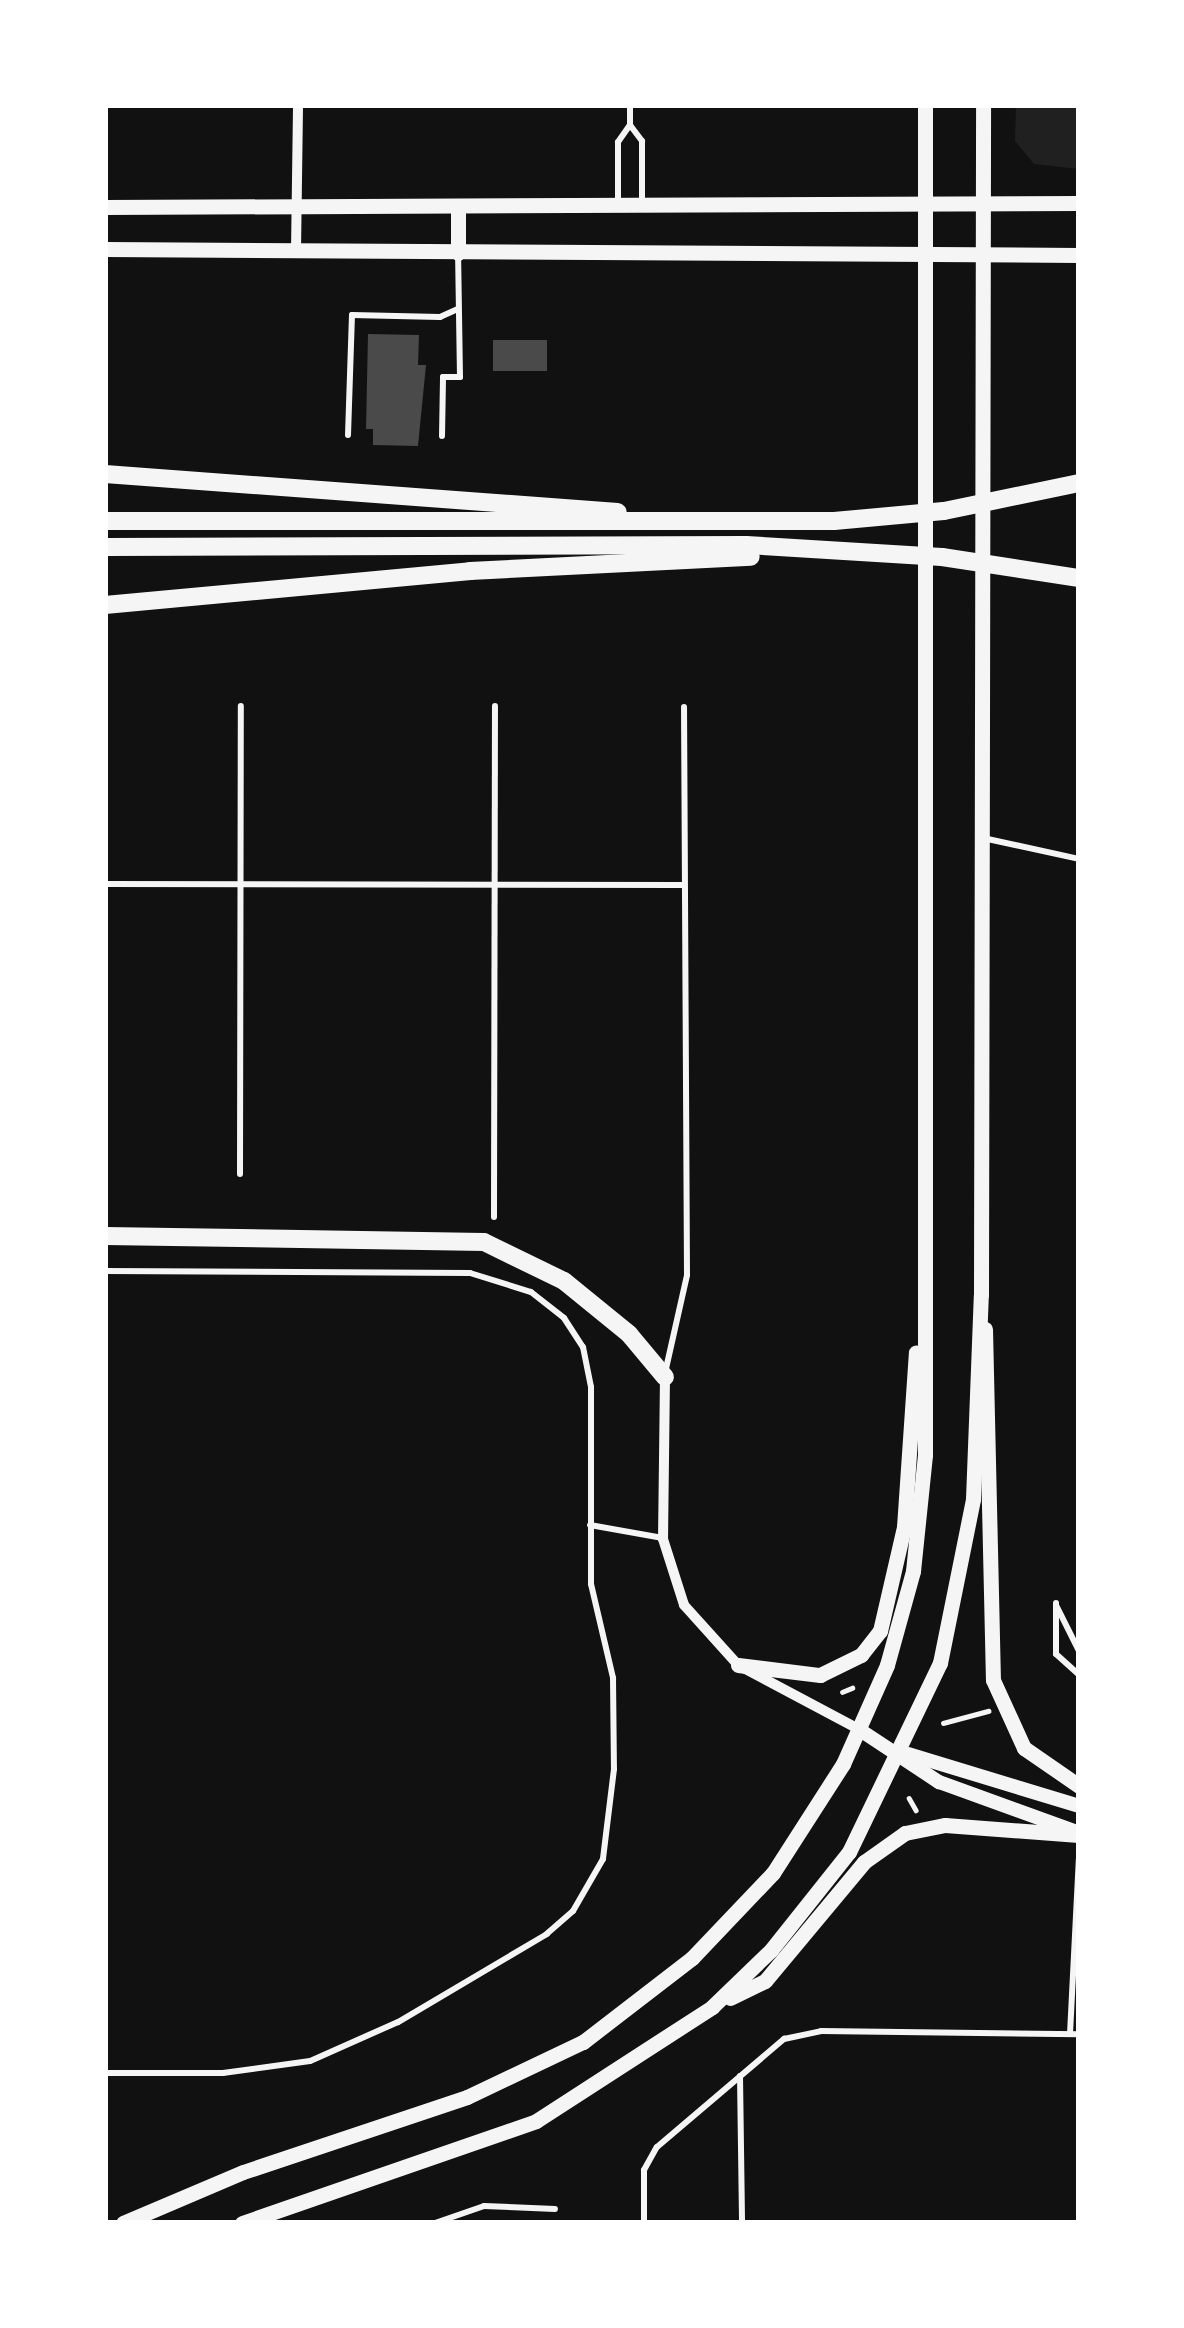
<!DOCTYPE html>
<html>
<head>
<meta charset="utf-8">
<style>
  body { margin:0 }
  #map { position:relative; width:1184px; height:2328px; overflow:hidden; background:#111; font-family:Manrope,sans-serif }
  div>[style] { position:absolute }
  .green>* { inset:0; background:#202020 }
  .building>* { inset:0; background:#4a4a4a; transform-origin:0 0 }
  .path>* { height:4.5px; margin:-2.25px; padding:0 2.25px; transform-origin:2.25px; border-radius:2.25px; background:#f5f5f5 }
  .service>* { height:6px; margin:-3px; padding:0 3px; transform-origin:3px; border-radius:3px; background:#f5f5f5 }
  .minor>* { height:10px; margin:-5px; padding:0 5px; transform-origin:5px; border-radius:5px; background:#f5f5f5 }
  .tertiary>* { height:14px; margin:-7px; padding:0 7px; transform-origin:7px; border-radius:7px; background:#f5f5f5 }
  .secondary>* { height:15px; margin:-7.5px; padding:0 7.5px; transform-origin:7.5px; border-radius:7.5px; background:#f5f5f5 }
  .motorway>* { height:18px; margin:-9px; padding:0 9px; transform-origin:9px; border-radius:9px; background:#f5f5f5 }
  span { translate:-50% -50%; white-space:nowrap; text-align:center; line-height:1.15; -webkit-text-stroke:9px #fff; paint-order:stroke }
  .frame { position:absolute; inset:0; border:108px solid #fff; pointer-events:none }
</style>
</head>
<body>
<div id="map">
  <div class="green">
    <div style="clip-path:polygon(1016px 105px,1079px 105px,1079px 169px,1034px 164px,1015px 141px)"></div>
  </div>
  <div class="building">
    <div style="clip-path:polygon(368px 334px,419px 335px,418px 365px,426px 365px,418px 446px,373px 445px,373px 429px,366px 429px)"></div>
    <div style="left:493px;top:340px;width:54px;height:31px"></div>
  </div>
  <div class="path">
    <div style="left:842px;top:1692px;width:11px;rotate:-22deg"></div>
    <div style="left:943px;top:1723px;width:47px;rotate:-14.9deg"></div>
    <div style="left:909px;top:1798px;width:14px;rotate:60deg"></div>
  </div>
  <div class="service">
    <div style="left:630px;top:125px;width:20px;rotate:53deg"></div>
    <div style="left:642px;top:141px;width:62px;rotate:90deg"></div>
    <div style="left:618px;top:203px;width:61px;rotate:-90deg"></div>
    <div style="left:618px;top:142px;width:21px;rotate:-55deg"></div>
    <div style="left:630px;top:125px;width:20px;rotate:-90deg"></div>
    <div style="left:348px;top:435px;width:120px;rotate:-88.1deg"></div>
    <div style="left:352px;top:315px;width:88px;rotate:1.3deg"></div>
    <div style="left:440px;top:317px;width:20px;rotate:-24deg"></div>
    <div style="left:442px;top:436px;width:59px;rotate:-89deg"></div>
    <div style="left:443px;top:377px;width:17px"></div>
    <div style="left:460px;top:377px;width:121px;rotate:-90.9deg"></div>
    <div style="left:983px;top:838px;width:98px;rotate:12.3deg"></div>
    <div style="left:105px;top:884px;width:578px;rotate:0.1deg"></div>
    <div style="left:240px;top:1174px;width:468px;rotate:-89.9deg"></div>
    <div style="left:494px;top:1217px;width:511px;rotate:-89.89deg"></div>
    <div style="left:105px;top:1271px;width:365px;rotate:0.3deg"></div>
    <div style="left:470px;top:1273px;width:64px;rotate:17.3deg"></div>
    <div style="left:531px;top:1292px;width:42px;rotate:38.2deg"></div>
    <div style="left:564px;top:1318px;width:35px;rotate:57deg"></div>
    <div style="left:583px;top:1347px;width:41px;rotate:78.7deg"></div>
    <div style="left:591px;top:1387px;width:197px;rotate:90deg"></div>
    <div style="left:591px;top:1584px;width:97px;rotate:76.8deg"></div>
    <div style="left:613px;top:1678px;width:91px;rotate:89.4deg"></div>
    <div style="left:614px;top:1769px;width:91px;rotate:97deg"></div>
    <div style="left:603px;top:1859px;width:60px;rotate:120deg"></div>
    <div style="left:573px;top:1911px;width:35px;rotate:139deg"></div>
    <div style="left:547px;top:1934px;width:173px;rotate:149.4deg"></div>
    <div style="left:398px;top:2022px;width:96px;rotate:156.1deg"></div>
    <div style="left:310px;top:2061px;width:88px;rotate:172.1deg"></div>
    <div style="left:223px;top:2073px;width:118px;rotate:180deg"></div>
    <div style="left:665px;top:1373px;width:100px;rotate:-77.3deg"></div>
    <div style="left:687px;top:1275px;width:568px;rotate:-90.3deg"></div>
    <div style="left:590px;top:1525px;width:74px;rotate:10.1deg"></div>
    <div style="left:1056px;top:1603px;width:51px;rotate:90deg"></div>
    <div style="left:1056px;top:1654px;width:31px;rotate:42deg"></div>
    <div style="left:1057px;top:1607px;width:49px;rotate:63.4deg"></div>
    <div style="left:1070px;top:2034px;width:175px;rotate:-87.1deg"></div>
    <div style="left:740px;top:2076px;width:147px;rotate:89.2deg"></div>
    <div style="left:435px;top:2223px;width:52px;rotate:-19.1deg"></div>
    <div style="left:484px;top:2206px;width:71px;rotate:2.4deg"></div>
    <div style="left:644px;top:2223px;width:53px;rotate:-90deg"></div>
    <div style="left:644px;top:2170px;width:26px;rotate:-61deg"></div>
    <div style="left:657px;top:2147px;width:167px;rotate:-40.4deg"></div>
    <div style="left:784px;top:2039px;width:38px;rotate:-12deg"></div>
    <div style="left:821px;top:2031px;width:258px;rotate:0.7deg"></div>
  </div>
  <div class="minor">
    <div style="left:296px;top:251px;width:146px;rotate:-89.2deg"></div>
    <div style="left:665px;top:1377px;width:162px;rotate:90.7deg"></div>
    <div style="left:663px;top:1539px;width:69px;rotate:72.3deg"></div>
    <div style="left:684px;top:1605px;width:81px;rotate:48deg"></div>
    <div style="left:738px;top:1665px;width:138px;rotate:28deg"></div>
  </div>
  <div class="tertiary">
    <div style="left:860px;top:1730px;width:95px;rotate:33.4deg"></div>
    <div style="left:939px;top:1782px;width:144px;rotate:19.9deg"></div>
    <div style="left:908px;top:1754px;width:179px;rotate:16.9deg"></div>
  </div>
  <div class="secondary">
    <div style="left:105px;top:207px;width:974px;rotate:-0.24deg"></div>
    <div style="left:105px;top:249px;width:974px;rotate:0.35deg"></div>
    <div style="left:458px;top:253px;width:46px;rotate:-90deg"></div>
    <div style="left:985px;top:1329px;width:351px;rotate:88.7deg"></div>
    <div style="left:993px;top:1680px;width:75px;rotate:65.5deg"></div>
    <div style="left:1024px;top:1748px;width:67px;rotate:34.6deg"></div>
    <div style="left:738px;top:1665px;width:83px;rotate:7deg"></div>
    <div style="left:820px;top:1675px;width:46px;rotate:-26deg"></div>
    <div style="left:861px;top:1655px;width:31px;rotate:-52deg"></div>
    <div style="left:880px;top:1631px;width:107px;rotate:-77deg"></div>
    <div style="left:904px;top:1527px;width:175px;rotate:-86.1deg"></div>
    <div style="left:730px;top:1998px;width:39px;rotate:-26deg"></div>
    <div style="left:765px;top:1981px;width:155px;rotate:-50.2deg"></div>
    <div style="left:864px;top:1862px;width:50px;rotate:-35.3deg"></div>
    <div style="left:905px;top:1833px;width:41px;rotate:-11.3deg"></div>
    <div style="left:945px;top:1825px;width:134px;rotate:4.3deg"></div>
    <div style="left:123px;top:2223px;width:130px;rotate:-23deg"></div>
    <div style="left:243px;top:2172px;width:236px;rotate:-18.5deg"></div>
    <div style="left:467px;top:2097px;width:128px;rotate:-25.4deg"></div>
    <div style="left:583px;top:2042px;width:138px;rotate:-37.6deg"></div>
    <div style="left:692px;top:1958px;width:117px;rotate:-46.4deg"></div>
    <div style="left:773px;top:1873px;width:130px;rotate:-57.3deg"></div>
    <div style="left:843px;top:1764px;width:108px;rotate:-66deg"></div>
    <div style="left:887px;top:1665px;width:98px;rotate:-74.5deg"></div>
    <div style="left:913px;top:1571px;width:117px;rotate:-84.1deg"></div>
    <div style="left:925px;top:1455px;width:1350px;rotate:-90deg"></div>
    <div style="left:242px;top:2223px;width:311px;rotate:-19.1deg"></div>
    <div style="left:536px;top:2121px;width:210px;rotate:-32.9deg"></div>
    <div style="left:712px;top:2007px;width:82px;rotate:-44deg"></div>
    <div style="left:771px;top:1950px;width:125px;rotate:-51.5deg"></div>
    <div style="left:849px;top:1852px;width:210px;rotate:-64.3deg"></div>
    <div style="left:940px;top:1663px;width:167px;rotate:-78.6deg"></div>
    <div style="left:973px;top:1499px;width:204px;rotate:-87.8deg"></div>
    <div style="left:981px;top:1295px;width:1190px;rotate:-89.9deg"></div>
  </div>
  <div class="motorway">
    <div style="left:105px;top:474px;width:514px;rotate:4.24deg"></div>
    <div style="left:105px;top:521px;width:729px"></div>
    <div style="left:834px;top:521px;width:110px;rotate:-5.2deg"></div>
    <div style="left:944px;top:511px;width:138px;rotate:-11.7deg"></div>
    <div style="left:105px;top:547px;width:641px;rotate:-0.18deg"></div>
    <div style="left:746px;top:545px;width:196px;rotate:3.5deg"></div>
    <div style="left:942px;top:557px;width:139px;rotate:8.7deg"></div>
    <div style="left:105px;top:605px;width:367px;rotate:-5.3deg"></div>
    <div style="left:470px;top:571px;width:281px;rotate:-2.9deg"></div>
    <div style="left:105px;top:1236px;width:379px;rotate:0.9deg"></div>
    <div style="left:484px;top:1242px;width:89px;rotate:26deg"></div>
    <div style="left:564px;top:1281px;width:84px;rotate:39.2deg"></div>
    <div style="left:629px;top:1334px;width:56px;rotate:50.1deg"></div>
  </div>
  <div class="frame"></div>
</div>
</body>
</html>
